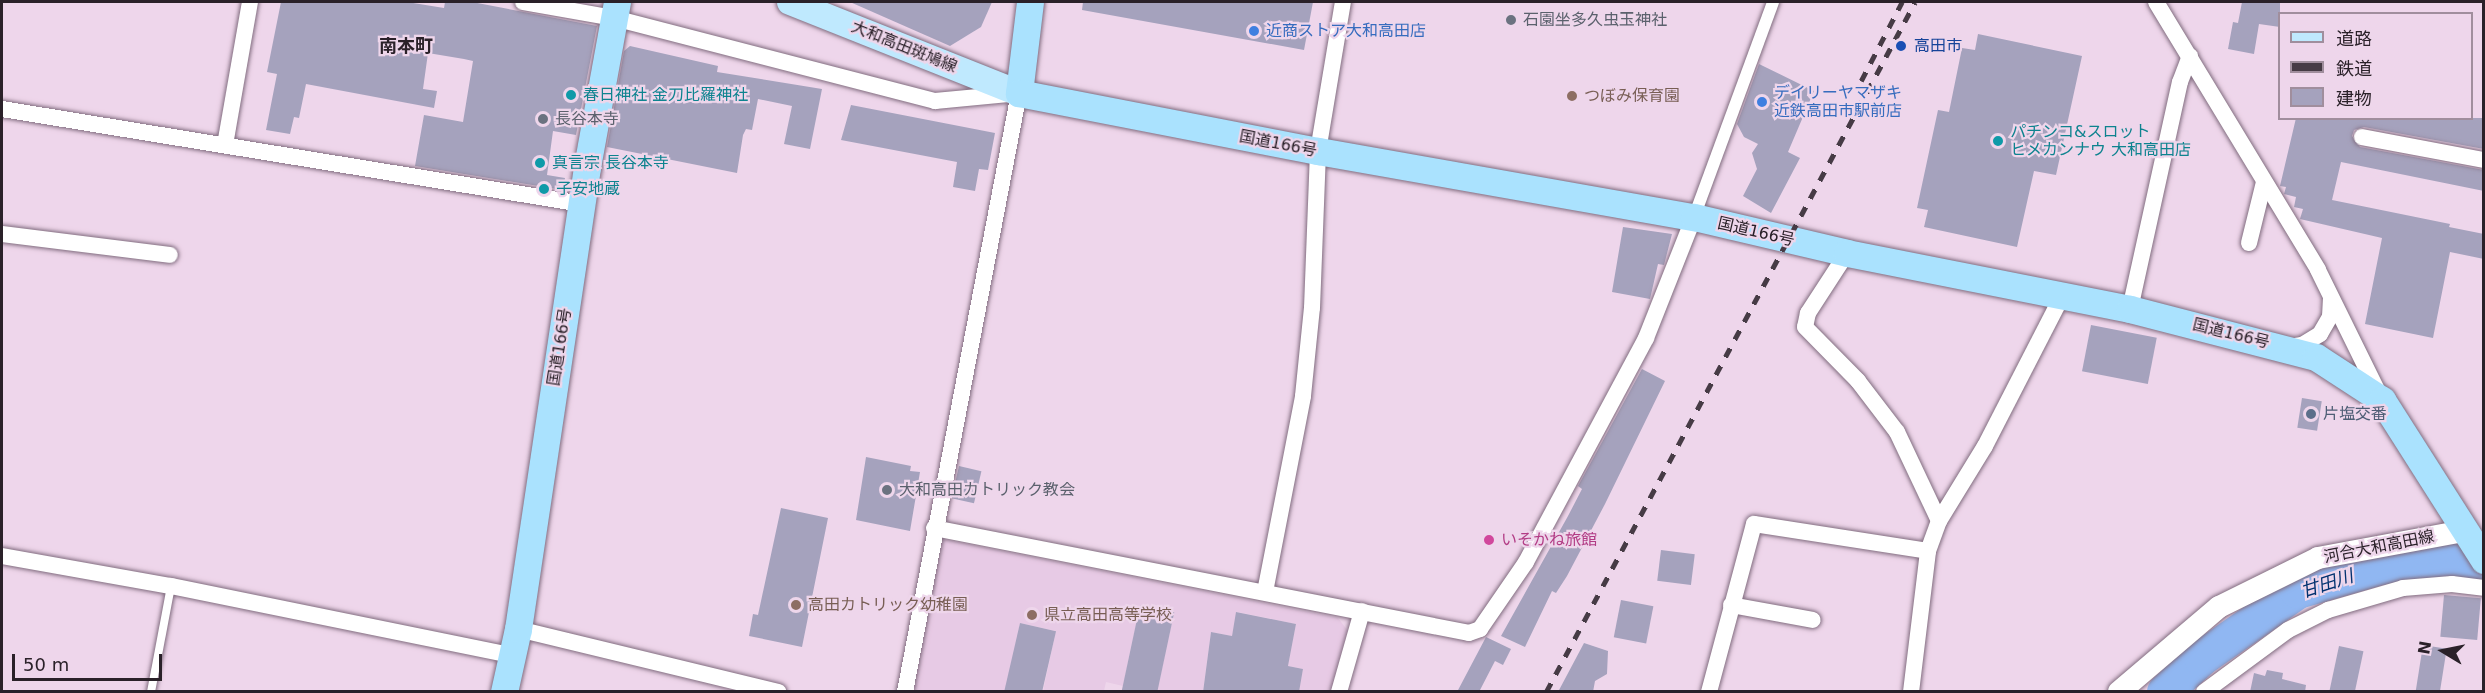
<!DOCTYPE html>
<html>
<head>
<meta charset="utf-8">
<style>
  body { margin:0 }
  #map { position:relative; width:2485px; height:693px; overflow:hidden; background:#eed6eb; font-family:"DejaVu Sans","Noto Sans JP",sans-serif }
  div>[style] { position:absolute }
  .built>* { inset:0; background:#e7cae5 }
  .river>* { height:36px; margin:-18px; padding:0 18px; transform-origin:18px; border-radius:18px; background:#90b7f2 }
  .building>* { inset:0; background:#a5a2bd; transform-origin:0 0 }
  .roads { filter:drop-shadow(0 0 2px #816c7f) drop-shadow(0 0 2px #816c7f) }
  .service>* { height:8px; margin:-4px; padding:0 4px; transform-origin:4px; border-radius:4px; background:#fff }
  .pedestrian>* { height:12px; margin:-6px; padding:0 6px; transform-origin:6px; border-radius:6px; background:#fff }
  .minor>* { height:16px; margin:-8px; padding:0 8px; transform-origin:8px; border-radius:8px; background:#fff }
  .secondary>* { height:22px; margin:-11px; padding:0 11px; transform-origin:11px; border-radius:11px; background:#fff }
  .primary>* { height:26px; margin:-13px; padding:0 13px; transform-origin:13px; border-radius:13px; background:#bfe9fe }
  .trunk>* { height:27px; margin:-13.5px; padding:0 13.5px; transform-origin:13.5px; border-radius:13.5px; background:#aae2fe }
  .rail>* { height:4.5px; margin-top:-2.25px; transform-origin:0; background:repeating-linear-gradient(90deg,#463b45 0 10px,transparent 0 20px) }
  .dots>* { width:16px; height:16px; translate:-50% -50%; box-sizing:border-box; border:3px solid #eed6eb; border-radius:50% }
  span { translate:-50% -50%; white-space:nowrap; text-align:center; line-height:1.15; -webkit-text-stroke:4.5px #eed6eb; paint-order:stroke }
  .worship-label { font-size:16px; color:#5b616d }
  .left { translate:0 -50%; text-align:left }
  .shop-label { font-size:16px; color:#366cbe }
  .transit-label { font-size:16px; color:#164399 }
  .street-label { font-size:16px; color:#2a2129 }
  .culture-label { font-size:16px; color:#0d838f }
  .education-label { font-size:16px; color:#785e54 }
  .service-label { font-size:16px; color:#4e5e75 }
  .hotel-label { font-size:16px; color:#b23c85 }
  .neighbourhood-label { font-size:18px; color:#2a2129; font-weight:700 }
  .water-label { font-size:18px; color:#023270; font-style:italic }
  .frame { position:absolute; inset:0; border:3px solid #2a2129; pointer-events:none }
  .legend { position:absolute; left:2278px; top:12px; width:195px; height:108px; box-sizing:border-box; background:#eed6eb; border:2px solid #a08e9d; margin:0; padding:8px 10px; list-style:none; font-size:18px; color:#2a2129 }
  .legend li { display:flex; align-items:center; gap:12px; height:30px }
  .legend b { width:30px; border:2px solid #a08e9d }
  .north { position:absolute; left:2413px; top:621px; width:60px; height:60px; -webkit-text-stroke:4px #eed6eb; paint-order:stroke; rotate:280deg; font-size:16px; font-weight:700; line-height:24px; text-align:center; color:#2a2129 }
  .north::after { content:''; display:block; margin:auto; width:21px; height:27px; background:#2a2129; clip-path:polygon(50% 0,100% 100%,50% 72%,0 100%) }
  .scale { position:absolute; left:12px; top:654px; width:150px; height:27px; box-sizing:border-box; border:3px solid #2a2129; border-top:0; padding-left:8px; font-size:18px; line-height:21px; white-space:nowrap; color:#2a2129; -webkit-text-stroke:4px #eed6eb; paint-order:stroke }
</style>
</head>
<body>
<div id="map">
  <div class="built">
    <div style="clip-path:polygon(942px 539px,1338px 618px,1348px 631px,1332px 691px,1299px 691px,1303px 669px,1288px 666px,1296px 624px,1237px 612px,1232px 636px,1211px 632px,1203px 691px,1157px 691px,1174px 612px,1140px 605px,1123px 686px,1106px 682px,1104px 691px,1043px 691px,1056px 631px,1020px 623px,1006px 691px,911px 692px)"></div>
  </div>
  <div class="river">
    <div style="left:2165px;top:692px;width:50px;rotate:-42.6deg"></div>
    <div style="left:2202px;top:658px;width:117px;rotate:-34.9deg"></div>
    <div style="left:2298px;top:591px;width:86px;rotate:-16.1deg"></div>
    <div style="left:2381px;top:567px;width:66px;rotate:-6.9deg"></div>
    <div style="left:2447px;top:559px;width:38px;rotate:12deg"></div>
  </div>
  <div class="building">
    <div style="clip-path:polygon(281px 2px,407px 2px,444px 8px,445px 2px,472px 2px,597px 26px,576px 135px,553px 131px,547px 175px,565px 178px,563px 190px,415px 166px,424px 115px,463px 122px,473px 61px,464px 59px,428px 53px,423px 89px,437px 91px,434px 108px,306px 84px,299px 118px,294px 117px,290px 134px,266px 130px,277px 74px,267px 72px)"></div>
    <div style="clip-path:polygon(850px 2px,992px 2px,981px 27px,950px 46px)"></div>
    <div style="clip-path:polygon(1083px 2px,1313px 2px,1304px 50px,1082px 10px)"></div>
    <div style="clip-path:polygon(2242px 2px,2280px 2px,2280px 27px,2259px 24px,2254px 54px,2228px 49px,2233px 22px,2238px 23px)"></div>
    <div style="clip-path:polygon(1978px 34px,2082px 56px,2056px 175px,2034px 171px,2017px 247px,1924px 227px,1928px 210px,1917px 208px,1938px 110px,1949px 112px,1962px 48px,1975px 50px)"></div>
    <div style="clip-path:polygon(630px 46px,718px 66px,717px 72px,822px 89px,810px 149px,784px 144px,792px 106px,758px 99px,752px 130px,746px 129px,743px 135px,737px 173px,607px 147px,624px 51px)"></div>
    <div style="clip-path:polygon(1759px 64px,1814px 91px,1788px 152px,1800px 158px,1771px 213px,1743px 196px,1757px 169px,1752px 153px,1758px 144px,1744px 137px,1737px 124px)"></div>
    <div style="clip-path:polygon(851px 105px,995px 133px,988px 170px,979px 169px,975px 191px,953px 187px,957px 162px,841px 140px)"></div>
    <div style="clip-path:polygon(2296px 118px,2484px 118px,2484px 149px,2364px 127px,2354px 130px,2352px 136px,2360px 147px,2484px 170px,2484px 191px,2341px 162px,2332px 200px,2450px 224px,2449px 227px,2484px 234px,2484px 259px,2450px 252px,2433px 338px,2365px 324px,2382px 238px,2300px 219px,2303px 209px,2294px 207px,2296px 197px,2284px 194px,2286px 187px,2280px 186px)"></div>
    <div style="clip-path:polygon(1623px 227px,1672px 234px,1664px 265px,1658px 264px,1650px 299px,1612px 292px)"></div>
    <div style="left:2091px;top:325px;width:67px;height:47px;rotate:11deg"></div>
    <div style="clip-path:polygon(1642px 369px,1665px 381px,1605px 504px,1567px 576px,1556px 593px,1552px 591px,1525px 647px,1501px 636px,1568px 516px,1582px 489px,1578px 486px)"></div>
    <div style="left:2302px;top:398px;width:20px;height:30px;rotate:9deg"></div>
    <div style="clip-path:polygon(866px 457px,911px 466px,910px 471px,920px 472px,910px 531px,856px 520px)"></div>
    <div style="left:959px;top:466px;width:23px;height:33px;rotate:13deg"></div>
    <div style="clip-path:polygon(781px 508px,828px 518px,802px 647px,749px 636px,753px 614px,758px 615px)"></div>
    <div style="left:1661px;top:550px;width:34px;height:31px;rotate:7deg"></div>
    <div style="left:2444px;top:595px;width:37px;height:42px;rotate:5deg"></div>
    <div style="left:1621px;top:600px;width:33px;height:38px;rotate:11deg"></div>
    <div style="left:1140px;top:605px;width:35px;height:89px;rotate:12deg"></div>
    <div style="clip-path:polygon(1236px 612px,1296px 624px,1288px 666px,1303px 669px,1299px 692px,1203px 692px,1211px 632px,1232px 636px)"></div>
    <div style="left:1020px;top:623px;width:37px;height:70px;rotate:13deg"></div>
    <div style="clip-path:polygon(1486px 637px,1511px 649px,1503px 665px,1495px 661px,1479px 692px,1457px 692px)"></div>
    <div style="clip-path:polygon(1584px 643px,1608px 651px,1607px 674px,1595px 681px,1593px 692px,1558px 692px)"></div>
    <div style="left:2423px;top:645px;width:24px;height:48px;rotate:9deg"></div>
    <div style="left:2339px;top:646px;width:25px;height:47px;rotate:12deg"></div>
    <div style="clip-path:polygon(2267px 670px,2283px 673px,2282px 679px,2306px 685px,2305px 692px,2250px 692px,2254px 673px,2265px 676px)"></div>
  </div>
  <div class="roads">
    <div class="service">
      <div style="left:151px;top:692px;width:108px;rotate:-79.3deg"></div>
    </div>
    <div class="pedestrian">
      <div style="left:1694px;top:217px;width:229px;rotate:-69.8deg"></div>
    </div>
    <div class="minor">
      <div style="left:523px;top:2px;width:92px;rotate:10deg"></div>
      <div style="left:614px;top:18px;width:332px;rotate:14.5deg"></div>
      <div style="left:935px;top:101px;width:84px;rotate:-5.4deg"></div>
      <div style="left:1019px;top:93px;width:610px;rotate:100.78deg"></div>
      <div style="left:2156px;top:2px;width:313px;rotate:58.8deg"></div>
      <div style="left:2318px;top:270px;width:138px;rotate:63.8deg"></div>
      <div style="left:2px;top:109px;width:588px;rotate:9.3deg"></div>
      <div style="left:2362px;top:137px;width:124px;rotate:10.7deg"></div>
      <div style="left:225px;top:145px;width:145px;rotate:-80.1deg"></div>
      <div style="left:2px;top:234px;width:169px;rotate:7.1deg"></div>
      <div style="left:2249px;top:243px;width:63px;rotate:-76.2deg"></div>
      <div style="left:1847px;top:253px;width:72px;rotate:123deg"></div>
      <div style="left:1808px;top:313px;width:14px;rotate:102deg"></div>
      <div style="left:1805px;top:327px;width:76px;rotate:45.5deg"></div>
      <div style="left:1858px;top:381px;width:64px;rotate:52.6deg"></div>
      <div style="left:1897px;top:432px;width:98px;rotate:64.7deg"></div>
      <div style="left:2130px;top:309px;width:232px;rotate:-77.6deg"></div>
      <div style="left:2180px;top:82px;width:28px;rotate:-69deg"></div>
      <div style="left:2289px;top:347px;width:13px;rotate:-9deg"></div>
      <div style="left:2302px;top:345px;width:21px;rotate:-31deg"></div>
      <div style="left:2320px;top:334px;width:20px;rotate:-60deg"></div>
      <div style="left:2330px;top:317px;width:18px;rotate:-87deg"></div>
      <div style="left:934px;top:528px;width:545px;rotate:11.1deg"></div>
      <div style="left:1469px;top:633px;width:12px;rotate:-20deg"></div>
      <div style="left:1480px;top:629px;width:81px;rotate:-55.5deg"></div>
      <div style="left:1526px;top:562px;width:254px;rotate:-61.8deg"></div>
      <div style="left:1646px;top:338px;width:130px;rotate:-68.4deg"></div>
      <div style="left:2px;top:556px;width:172px;rotate:10.1deg"></div>
      <div style="left:171px;top:586px;width:347px;rotate:11.5deg"></div>
      <div style="left:1265px;top:592px;width:200px;rotate:-79deg"></div>
      <div style="left:1303px;top:396px;width:88px;rotate:-84.2deg"></div>
      <div style="left:1312px;top:308px;width:157px;rotate:-87.8deg"></div>
      <div style="left:1318px;top:151px;width:151px;rotate:-80.5deg"></div>
      <div style="left:1731px;top:605px;width:83px;rotate:10.4deg"></div>
      <div style="left:518px;top:629px;width:268px;rotate:13.6deg"></div>
      <div style="left:1339px;top:692px;width:84px;rotate:-74.1deg"></div>
      <div style="left:1709px;top:692px;width:174px;rotate:-75deg"></div>
      <div style="left:1754px;top:524px;width:176px;rotate:8.8deg"></div>
      <div style="left:1911px;top:692px;width:142px;rotate:-83.1deg"></div>
      <div style="left:1928px;top:551px;width:32px;rotate:-70deg"></div>
      <div style="left:1939px;top:521px;width:88px;rotate:-58.5deg"></div>
      <div style="left:1985px;top:446px;width:166px;rotate:-62.8deg"></div>
      <div style="left:2204px;top:692px;width:104px;rotate:-36.4deg"></div>
      <div style="left:2288px;top:630px;width:45px;rotate:-26.6deg"></div>
      <div style="left:2328px;top:610px;width:78px;rotate:-16.3deg"></div>
      <div style="left:2403px;top:588px;width:49px;rotate:-4.7deg"></div>
      <div style="left:2452px;top:584px;width:32px;rotate:7deg"></div>
    </div>
    <div class="secondary">
      <div style="left:2119px;top:692px;width:131px;rotate:-40.4deg"></div>
      <div style="left:2219px;top:607px;width:110px;rotate:-26.3deg"></div>
      <div style="left:2318px;top:558px;width:148px;rotate:-10.5deg"></div>
    </div>
    <div class="primary">
      <div style="left:790px;top:2px;width:246px;rotate:21.7deg"></div>
    </div>
    <div class="trunk">
      <div style="left:1030px;top:2px;width:92px;rotate:96.9deg"></div>
      <div style="left:1019px;top:93px;width:305px;rotate:11deg"></div>
      <div style="left:1318px;top:151px;width:382px;rotate:10deg"></div>
      <div style="left:1694px;top:217px;width:157px;rotate:13.2deg"></div>
      <div style="left:1847px;top:253px;width:288px;rotate:11.2deg"></div>
      <div style="left:2130px;top:309px;width:192px;rotate:14.5deg"></div>
      <div style="left:2316px;top:357px;width:79px;rotate:33.1deg"></div>
      <div style="left:2382px;top:400px;width:190px;rotate:57.5deg"></div>
      <div style="left:504px;top:692px;width:65px;rotate:-77.5deg"></div>
      <div style="left:518px;top:629px;width:467px;rotate:-81.5deg"></div>
      <div style="left:587px;top:167px;width:168px;rotate:-79.7deg"></div>
    </div>
  </div>
  <div class="rail">
    <div style="left:1861px;top:81px;width:89px;rotate:-62.6deg"></div>
    <div style="left:1546px;top:692px;width:782px;rotate:-61.86deg"></div>
  </div>
  <div class="dots">
    <div style="left:1511px;top:20px;background:#6b7280"></div>
    <div style="left:1254px;top:31px;background:#3f7fe0"></div>
    <div style="left:1901px;top:46px;background:#1a4fb4"></div>
    <div style="left:571px;top:95px;background:#0f9aa8"></div>
    <div style="left:1572px;top:96px;background:#8d6e63"></div>
    <div style="left:1762px;top:102px;background:#3f7fe0"></div>
    <div style="left:543px;top:119px;background:#6b7280"></div>
    <div style="left:1998px;top:141px;background:#0f9aa8"></div>
    <div style="left:540px;top:163px;background:#0f9aa8"></div>
    <div style="left:544px;top:189px;background:#0f9aa8"></div>
    <div style="left:2311px;top:414px;background:#5c6f8a"></div>
    <div style="left:887px;top:490px;background:#6b7280"></div>
    <div style="left:1489px;top:540px;background:#d1479c"></div>
    <div style="left:796px;top:605px;background:#8d6e63"></div>
    <div style="left:1032px;top:615px;background:#8d6e63"></div>
  </div>
  <div class="worship-label">
    <span class="left" style="left:1523px;top:20px">石園坐多久虫玉神社</span>
    <span class="left" style="left:555px;top:119px">長谷本寺</span>
    <span class="left" style="left:899px;top:490px">大和高田カトリック教会</span>
  </div>
  <div class="shop-label">
    <span class="left" style="left:1266px;top:31px">近商ストア大和高田店</span>
    <span class="left" style="left:1774px;top:102px">デイリーヤマザキ<br>近鉄高田市駅前店</span>
  </div>
  <div class="transit-label">
    <span class="left" style="left:1914px;top:46px">高田市</span>
  </div>
  <div class="street-label">
    <span style="left:904px;top:47px;rotate:22deg">大和高田斑鳩線</span>
    <span style="left:1278px;top:144px;rotate:11deg">国道166号</span>
    <span style="left:1756px;top:232px;rotate:13deg">国道166号</span>
    <span style="left:2231px;top:334px;rotate:14deg">国道166号</span>
    <span style="left:560px;top:347px;rotate:-81deg">国道166号</span>
    <span style="left:2379px;top:547px;rotate:-11deg">河合大和高田線</span>
  </div>
  <div class="culture-label">
    <span class="left" style="left:583px;top:95px">春日神社 金刀比羅神社</span>
    <span class="left" style="left:2010px;top:141px">パチンコ&amp;スロット<br>ヒメカンナウ 大和高田店</span>
    <span class="left" style="left:552px;top:163px">真言宗 長谷本寺</span>
    <span class="left" style="left:556px;top:189px">子安地蔵</span>
  </div>
  <div class="education-label">
    <span class="left" style="left:1584px;top:96px">つぼみ保育園</span>
    <span class="left" style="left:808px;top:605px">高田カトリック幼稚園</span>
    <span class="left" style="left:1044px;top:615px">県立高田高等学校</span>
  </div>
  <div class="service-label">
    <span class="left" style="left:2323px;top:414px">片塩交番</span>
  </div>
  <div class="hotel-label">
    <span class="left" style="left:1501px;top:540px">いそかね旅館</span>
  </div>
  <div class="neighbourhood-label">
    <span style="left:406px;top:46px">南本町</span>
  </div>
  <div class="water-label">
    <span style="left:2327px;top:584px;rotate:-18deg">甘田川</span>
  </div>
  <div class="frame"></div>
  <ul class="legend">
  <li><b style="height:8px;background:#bfe9fe"></b>道路</li>
  <li><b style="height:8px;background:#463b45"></b>鉄道</li>
  <li><b style="height:16px;background:#a5a2bd"></b>建物</li>
  </ul>
  <div class="north">N</div>
  <div class="scale">50 m</div>
</div>
</body>
</html>
